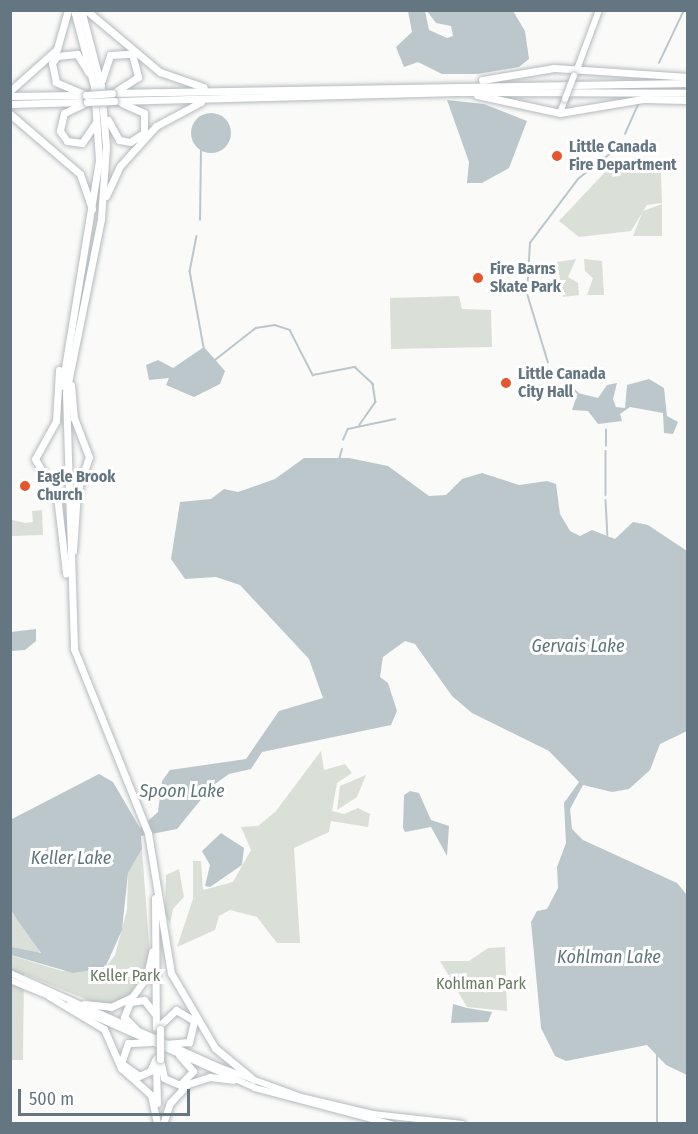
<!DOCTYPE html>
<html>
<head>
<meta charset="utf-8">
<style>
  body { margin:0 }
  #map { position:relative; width:698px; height:1134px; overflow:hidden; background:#fafaf8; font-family:"Fira Sans Condensed",sans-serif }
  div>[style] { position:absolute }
  .green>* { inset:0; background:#dadfd7 }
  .water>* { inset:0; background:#bbc7cb }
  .round { border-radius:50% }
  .stream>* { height:1.5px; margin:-0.75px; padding:0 0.75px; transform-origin:0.75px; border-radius:0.75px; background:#bbc7cb }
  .roads { filter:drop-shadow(0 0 2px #b5babe) drop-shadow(0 0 2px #b5babe) }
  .major>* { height:6px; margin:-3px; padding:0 3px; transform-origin:3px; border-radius:3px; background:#fff }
  .highway>* { height:7px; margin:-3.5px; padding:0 3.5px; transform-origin:3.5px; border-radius:3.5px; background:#fff }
  .bridges { filter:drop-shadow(0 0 2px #b5babe) drop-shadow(0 0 2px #b5babe) }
  .major-bridge>* { height:6px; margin:-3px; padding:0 3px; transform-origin:3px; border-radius:3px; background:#fff }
  .highway-bridge>* { height:7px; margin:-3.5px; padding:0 3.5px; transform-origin:3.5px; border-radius:3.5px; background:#fff }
  .dots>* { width:16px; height:16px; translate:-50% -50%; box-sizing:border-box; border:3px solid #fff; border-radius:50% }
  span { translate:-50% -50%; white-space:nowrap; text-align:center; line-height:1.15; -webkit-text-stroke:6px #fff; paint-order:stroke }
  .poi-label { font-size:16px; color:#657683; font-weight:700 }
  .left { translate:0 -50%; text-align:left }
  .park-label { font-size:16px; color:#687a64 }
  .water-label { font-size:18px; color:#60757c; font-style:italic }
  .frame { position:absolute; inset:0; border:12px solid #657683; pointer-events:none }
  .scale { position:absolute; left:18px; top:1089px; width:172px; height:27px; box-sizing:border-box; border:3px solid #657683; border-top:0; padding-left:8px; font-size:18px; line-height:21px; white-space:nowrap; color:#657683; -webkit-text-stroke:4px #fff; paint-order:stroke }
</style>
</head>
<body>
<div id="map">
  <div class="green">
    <div style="clip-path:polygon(626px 166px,661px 173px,662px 203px,647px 205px,631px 231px,579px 237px,559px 221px,606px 171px)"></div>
    <div style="clip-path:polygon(662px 204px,662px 236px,633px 236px,643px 211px)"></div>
    <div style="clip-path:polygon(576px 259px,568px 277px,578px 283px,579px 295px,563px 297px,557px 262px)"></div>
    <div style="clip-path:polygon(584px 259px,602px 261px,604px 295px,587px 295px,593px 278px,585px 271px)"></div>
    <div style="clip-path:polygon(459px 296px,462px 309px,491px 310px,492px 347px,391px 349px,390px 298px)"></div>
    <div style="clip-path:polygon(11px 506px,12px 520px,25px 523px,33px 522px,32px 511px,42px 510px,43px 535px,11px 536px)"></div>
    <div style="clip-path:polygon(321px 751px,324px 770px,345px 764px,352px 773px,337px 783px,332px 811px,344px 814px,358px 808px,370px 814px,368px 827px,331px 821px,329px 832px,294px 848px,300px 943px,277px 943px,257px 917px,230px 910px,219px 916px,215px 930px,177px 947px,193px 899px,193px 861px,201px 861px,203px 890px,233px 882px,251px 850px,241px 827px,258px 826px,276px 811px)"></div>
    <div style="clip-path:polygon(366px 775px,357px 797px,337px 810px,340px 786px)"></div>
    <div style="clip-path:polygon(142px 849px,150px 957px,142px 986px,122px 1004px,105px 1007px,24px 974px,23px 1060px,11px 1060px,10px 955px,62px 971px,105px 968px,115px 955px,127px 910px,128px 873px)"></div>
    <div style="clip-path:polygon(179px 869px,184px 897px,173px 909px,170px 924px,165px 913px,166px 875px)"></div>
    <div style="clip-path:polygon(10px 911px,40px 946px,39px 956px,11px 947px)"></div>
    <div style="clip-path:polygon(505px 947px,507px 1011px,467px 1007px,440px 961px,469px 961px,488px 948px)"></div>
  </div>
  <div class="water">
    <div style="clip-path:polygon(408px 11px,425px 11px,429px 30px,447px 38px,453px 36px,451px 26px,436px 23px,427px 11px,513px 11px,525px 31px,529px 59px,519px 67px,478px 74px,442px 74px,418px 62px,404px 67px,396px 47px,412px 32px)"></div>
    <div style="clip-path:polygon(447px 100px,484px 104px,527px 121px,509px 168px,482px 183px,467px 183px,469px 162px)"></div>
    <div class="round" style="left:191px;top:113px;width:40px;height:40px"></div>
    <div style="clip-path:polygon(204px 347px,225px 371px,220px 384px,194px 397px,166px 385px,169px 378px,149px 380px,146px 365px,158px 360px,173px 368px)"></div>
    <div style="clip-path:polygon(649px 379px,664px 388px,667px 416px,678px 422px,673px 434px,664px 433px,663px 413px,630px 407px,620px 414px,622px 421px,598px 424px,588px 411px,572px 410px,578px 393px,598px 398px,607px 385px,617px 383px,613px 399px,616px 407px,625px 408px,627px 385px)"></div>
    <div style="clip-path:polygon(304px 458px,349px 458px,388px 466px,429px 496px,446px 495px,462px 479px,482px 473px,519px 485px,547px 481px,556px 484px,560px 514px,570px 531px,580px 536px,592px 530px,615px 539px,633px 522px,648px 525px,687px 551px,687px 731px,660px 744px,650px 770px,629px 789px,612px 792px,583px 785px,570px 809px,572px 829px,583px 840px,677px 883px,687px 895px,687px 1075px,666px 1065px,647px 1045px,566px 1061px,555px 1056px,541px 1028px,531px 922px,537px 911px,547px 909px,558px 888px,557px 867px,566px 843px,564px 803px,579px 782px,549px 751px,472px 713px,452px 696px,415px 644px,405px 641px,383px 657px,380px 677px,388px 683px,397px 711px,391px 725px,262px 752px,251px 769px,229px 774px,212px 786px,177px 829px,141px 836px,142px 849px,128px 873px,122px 930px,105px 968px,73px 973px,11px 955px,11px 947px,41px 953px,11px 911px,10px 820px,99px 774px,113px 782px,140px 828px,158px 812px,162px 781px,170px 770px,246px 759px,279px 711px,323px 698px,309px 659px,240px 585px,216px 577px,185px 579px,171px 559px,180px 502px,211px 499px,224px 489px,238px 492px,275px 479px)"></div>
    <div style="clip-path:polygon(36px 629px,36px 641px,25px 650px,11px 651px,11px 632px)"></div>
    <div style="clip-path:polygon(410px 791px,419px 793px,431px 820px,449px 826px,447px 856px,431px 827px,405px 832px,403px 828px,404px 795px)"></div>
    <div style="clip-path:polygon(221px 833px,244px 848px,242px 865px,210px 887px,205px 886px,210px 865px,202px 851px)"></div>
    <div style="clip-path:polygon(453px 1004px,467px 1008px,492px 1012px,488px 1022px,451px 1023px)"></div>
  </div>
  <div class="stream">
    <div style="left:659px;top:63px;width:59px;rotate:-64.7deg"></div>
    <div style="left:625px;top:134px;width:32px;rotate:-66deg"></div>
    <div style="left:200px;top:220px;width:70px;rotate:-89.2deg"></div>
    <div style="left:197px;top:236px;width:36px;rotate:101deg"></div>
    <div style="left:190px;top:271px;width:77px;rotate:79.6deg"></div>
    <div style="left:215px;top:360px;width:52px;rotate:-38deg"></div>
    <div style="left:256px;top:328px;width:19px;rotate:-9deg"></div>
    <div style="left:275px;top:325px;width:16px;rotate:18deg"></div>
    <div style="left:290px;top:330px;width:51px;rotate:62.9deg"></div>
    <div style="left:313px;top:375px;width:43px;rotate:-10.8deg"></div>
    <div style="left:355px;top:367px;width:25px;rotate:43deg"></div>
    <div style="left:373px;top:384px;width:18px;rotate:81deg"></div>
    <div style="left:376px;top:402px;width:28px;rotate:125deg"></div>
    <div style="left:548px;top:363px;width:72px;rotate:-106.9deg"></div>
    <div style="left:527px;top:294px;width:51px;rotate:-86.6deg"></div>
    <div style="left:530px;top:243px;width:80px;rotate:-53.1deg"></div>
    <div style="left:578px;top:179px;width:53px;rotate:-38.2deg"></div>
    <div style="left:556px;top:374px;width:29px;rotate:41deg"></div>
    <div style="left:343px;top:440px;width:12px;rotate:-66deg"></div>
    <div style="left:348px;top:429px;width:48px;rotate:-12deg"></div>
    <div style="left:606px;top:446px;width:16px;rotate:-90deg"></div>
    <div style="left:606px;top:451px;width:44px;rotate:90deg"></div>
    <div style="left:339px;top:460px;width:11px;rotate:-75deg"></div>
    <div style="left:606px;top:500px;width:35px;rotate:87deg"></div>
    <div style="left:657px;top:1124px;width:69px;rotate:-90deg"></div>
  </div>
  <div class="roads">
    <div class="major">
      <div style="left:576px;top:72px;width:66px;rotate:-69.6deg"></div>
      <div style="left:560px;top:113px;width:15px;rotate:-70deg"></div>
      <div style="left:10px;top:973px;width:229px;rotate:24.2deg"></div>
      <div style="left:219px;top:1067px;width:87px;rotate:20.1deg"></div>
      <div style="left:301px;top:1097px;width:74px;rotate:13.3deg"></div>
      <div style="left:373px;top:1114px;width:90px;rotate:6.4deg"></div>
      <div style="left:10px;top:980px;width:44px;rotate:22.5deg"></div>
      <div style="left:69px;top:1005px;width:204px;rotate:24deg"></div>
      <div style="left:255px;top:1088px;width:141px;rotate:14.8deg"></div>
    </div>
    <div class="highway">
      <div style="left:81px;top:10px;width:79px;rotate:75.3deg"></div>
      <div style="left:101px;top:86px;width:61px;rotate:85.3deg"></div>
      <div style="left:106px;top:147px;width:72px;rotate:94deg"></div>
      <div style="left:101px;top:219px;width:177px;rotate:101.4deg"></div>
      <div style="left:66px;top:393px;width:256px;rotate:88.2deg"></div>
      <div style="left:74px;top:649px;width:198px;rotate:68.1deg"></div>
      <div style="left:148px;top:833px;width:142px;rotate:80.7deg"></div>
      <div style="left:171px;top:973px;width:87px;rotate:59.6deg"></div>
      <div style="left:215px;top:1048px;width:50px;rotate:39.4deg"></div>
      <div style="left:86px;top:10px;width:97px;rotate:40deg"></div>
      <div style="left:160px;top:72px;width:46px;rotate:19.2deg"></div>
      <div style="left:102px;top:80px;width:26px;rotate:-72deg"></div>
      <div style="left:110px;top:55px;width:22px;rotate:-3deg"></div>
      <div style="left:132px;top:54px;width:24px;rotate:75deg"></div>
      <div style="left:138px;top:77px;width:27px;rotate:147deg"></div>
      <div style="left:482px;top:80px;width:73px;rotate:-9.5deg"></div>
      <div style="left:554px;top:68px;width:134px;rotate:3.8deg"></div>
      <div style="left:10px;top:91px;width:63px;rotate:-41.8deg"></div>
      <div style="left:57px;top:49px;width:41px;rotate:-74.2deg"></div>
      <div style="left:112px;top:93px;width:576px;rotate:-0.99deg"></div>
      <div style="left:86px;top:95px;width:33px;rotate:-157deg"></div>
      <div style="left:56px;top:82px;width:19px;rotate:-102deg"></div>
      <div style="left:52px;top:63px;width:9px;rotate:-54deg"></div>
      <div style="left:57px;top:56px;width:20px;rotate:-6deg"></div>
      <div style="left:77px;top:54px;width:22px;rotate:58deg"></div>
      <div style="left:477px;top:95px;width:85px;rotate:12.2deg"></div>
      <div style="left:560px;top:113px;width:84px;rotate:-9.6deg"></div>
      <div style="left:643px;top:99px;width:45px;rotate:1.3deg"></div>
      <div style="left:10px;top:96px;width:71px;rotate:-0.8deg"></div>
      <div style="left:114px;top:101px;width:343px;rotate:-1.5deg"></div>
      <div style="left:457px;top:92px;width:231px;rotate:0.2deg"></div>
      <div style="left:87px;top:102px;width:25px;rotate:154deg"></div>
      <div style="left:64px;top:113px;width:18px;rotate:103deg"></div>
      <div style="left:60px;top:131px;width:12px;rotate:55deg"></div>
      <div style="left:67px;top:141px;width:15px;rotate:8deg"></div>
      <div style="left:82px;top:143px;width:23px;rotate:-56deg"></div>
      <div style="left:10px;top:104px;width:72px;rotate:-1.6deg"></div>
      <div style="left:10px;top:114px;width:92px;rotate:40.6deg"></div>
      <div style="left:80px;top:174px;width:37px;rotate:71deg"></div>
      <div style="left:108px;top:120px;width:23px;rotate:61deg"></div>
      <div style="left:119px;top:140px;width:11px;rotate:10deg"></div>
      <div style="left:130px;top:142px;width:17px;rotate:-33deg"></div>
      <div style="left:144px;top:133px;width:20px;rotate:-90deg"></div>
      <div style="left:144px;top:113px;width:24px;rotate:-156deg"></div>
      <div style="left:106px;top:196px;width:33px;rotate:-65deg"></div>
      <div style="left:120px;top:166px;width:54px;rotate:-48deg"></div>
      <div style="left:156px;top:126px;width:51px;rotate:-28.1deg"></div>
      <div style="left:59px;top:370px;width:51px;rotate:93.4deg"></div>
      <div style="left:56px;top:421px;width:43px;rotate:118.9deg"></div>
      <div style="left:35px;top:459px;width:43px;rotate:59.3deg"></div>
      <div style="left:57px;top:496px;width:78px;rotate:83.3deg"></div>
      <div style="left:71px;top:385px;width:33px;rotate:85deg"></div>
      <div style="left:74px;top:418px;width:42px;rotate:69deg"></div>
      <div style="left:89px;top:457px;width:36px;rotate:109deg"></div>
      <div style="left:77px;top:491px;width:60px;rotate:93.8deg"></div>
      <div style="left:62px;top:386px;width:229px;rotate:-80.7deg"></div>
      <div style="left:99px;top:160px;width:74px;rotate:-93.9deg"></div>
      <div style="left:94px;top:86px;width:79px;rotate:-104.7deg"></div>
      <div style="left:155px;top:898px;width:129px;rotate:89.6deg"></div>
      <div style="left:49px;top:996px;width:64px;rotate:31deg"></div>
      <div style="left:104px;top:1029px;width:43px;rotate:66.4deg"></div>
      <div style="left:121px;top:1068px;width:40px;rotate:42deg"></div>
      <div style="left:151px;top:1095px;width:30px;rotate:78deg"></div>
      <div style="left:84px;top:1004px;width:27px;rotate:6deg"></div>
      <div style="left:111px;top:1007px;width:23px;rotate:-25deg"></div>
      <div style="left:132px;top:997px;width:26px;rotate:-54deg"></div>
      <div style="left:147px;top:976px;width:25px;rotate:-78deg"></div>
      <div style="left:160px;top:1025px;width:22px;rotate:-43deg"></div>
      <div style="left:176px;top:1010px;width:21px;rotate:31deg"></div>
      <div style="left:194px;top:1021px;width:22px;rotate:103deg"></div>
      <div style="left:189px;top:1042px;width:21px;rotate:175deg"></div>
      <div style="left:136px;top:1029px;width:17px;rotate:-135deg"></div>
      <div style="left:124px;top:1017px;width:16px;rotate:-68deg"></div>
      <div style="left:130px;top:1002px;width:14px;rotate:-8deg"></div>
      <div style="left:144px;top:1000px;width:18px;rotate:52deg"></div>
      <div style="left:150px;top:1042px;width:22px;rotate:177deg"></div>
      <div style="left:128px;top:1043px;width:21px;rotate:109deg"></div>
      <div style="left:121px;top:1063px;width:22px;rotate:36deg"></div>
      <div style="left:139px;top:1076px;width:12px;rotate:-24deg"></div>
      <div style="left:150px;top:1071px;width:14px;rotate:-65deg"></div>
      <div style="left:160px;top:1059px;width:19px;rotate:78deg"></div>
      <div style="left:164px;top:1078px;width:17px;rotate:24deg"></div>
      <div style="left:180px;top:1085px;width:19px;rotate:-47deg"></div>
      <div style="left:193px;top:1071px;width:21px;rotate:-131deg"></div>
      <div style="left:156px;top:1063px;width:40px;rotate:88.6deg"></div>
      <div style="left:163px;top:1124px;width:22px;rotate:-72deg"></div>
      <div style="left:170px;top:1103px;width:26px;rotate:-47deg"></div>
      <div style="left:188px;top:1084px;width:23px;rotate:-18deg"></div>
      <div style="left:210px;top:1077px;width:23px;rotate:7deg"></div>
    </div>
  </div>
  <div class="bridges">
    <div class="major-bridge">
      <div style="left:565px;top:99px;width:25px;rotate:-69deg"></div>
    </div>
    <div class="highway-bridge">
      <div style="left:86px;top:95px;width:26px;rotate:-4deg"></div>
      <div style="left:87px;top:102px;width:27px;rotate:-2deg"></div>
      <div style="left:160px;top:1059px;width:30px;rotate:-90deg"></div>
    </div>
  </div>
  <div class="dots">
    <div style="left:557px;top:156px;background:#e4572e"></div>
    <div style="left:478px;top:278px;background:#e4572e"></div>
    <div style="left:506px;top:383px;background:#e4572e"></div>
    <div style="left:25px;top:486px;background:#e4572e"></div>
  </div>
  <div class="poi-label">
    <span class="left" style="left:569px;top:156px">Little Canada<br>Fire Department</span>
    <span class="left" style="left:490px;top:278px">Fire Barns<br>Skate Park</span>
    <span class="left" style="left:518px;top:383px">Little Canada<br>City Hall</span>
    <span class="left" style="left:37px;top:486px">Eagle Brook<br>Church</span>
  </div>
  <div class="park-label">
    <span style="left:125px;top:976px">Keller Park</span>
    <span style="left:481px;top:984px">Kohlman Park</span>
  </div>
  <div class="water-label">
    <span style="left:578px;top:646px">Gervais Lake</span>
    <span style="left:182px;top:791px">Spoon Lake</span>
    <span style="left:71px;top:858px">Keller Lake</span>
    <span style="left:609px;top:957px">Kohlman Lake</span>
  </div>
  <div class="frame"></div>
  <div class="scale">500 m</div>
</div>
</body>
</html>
